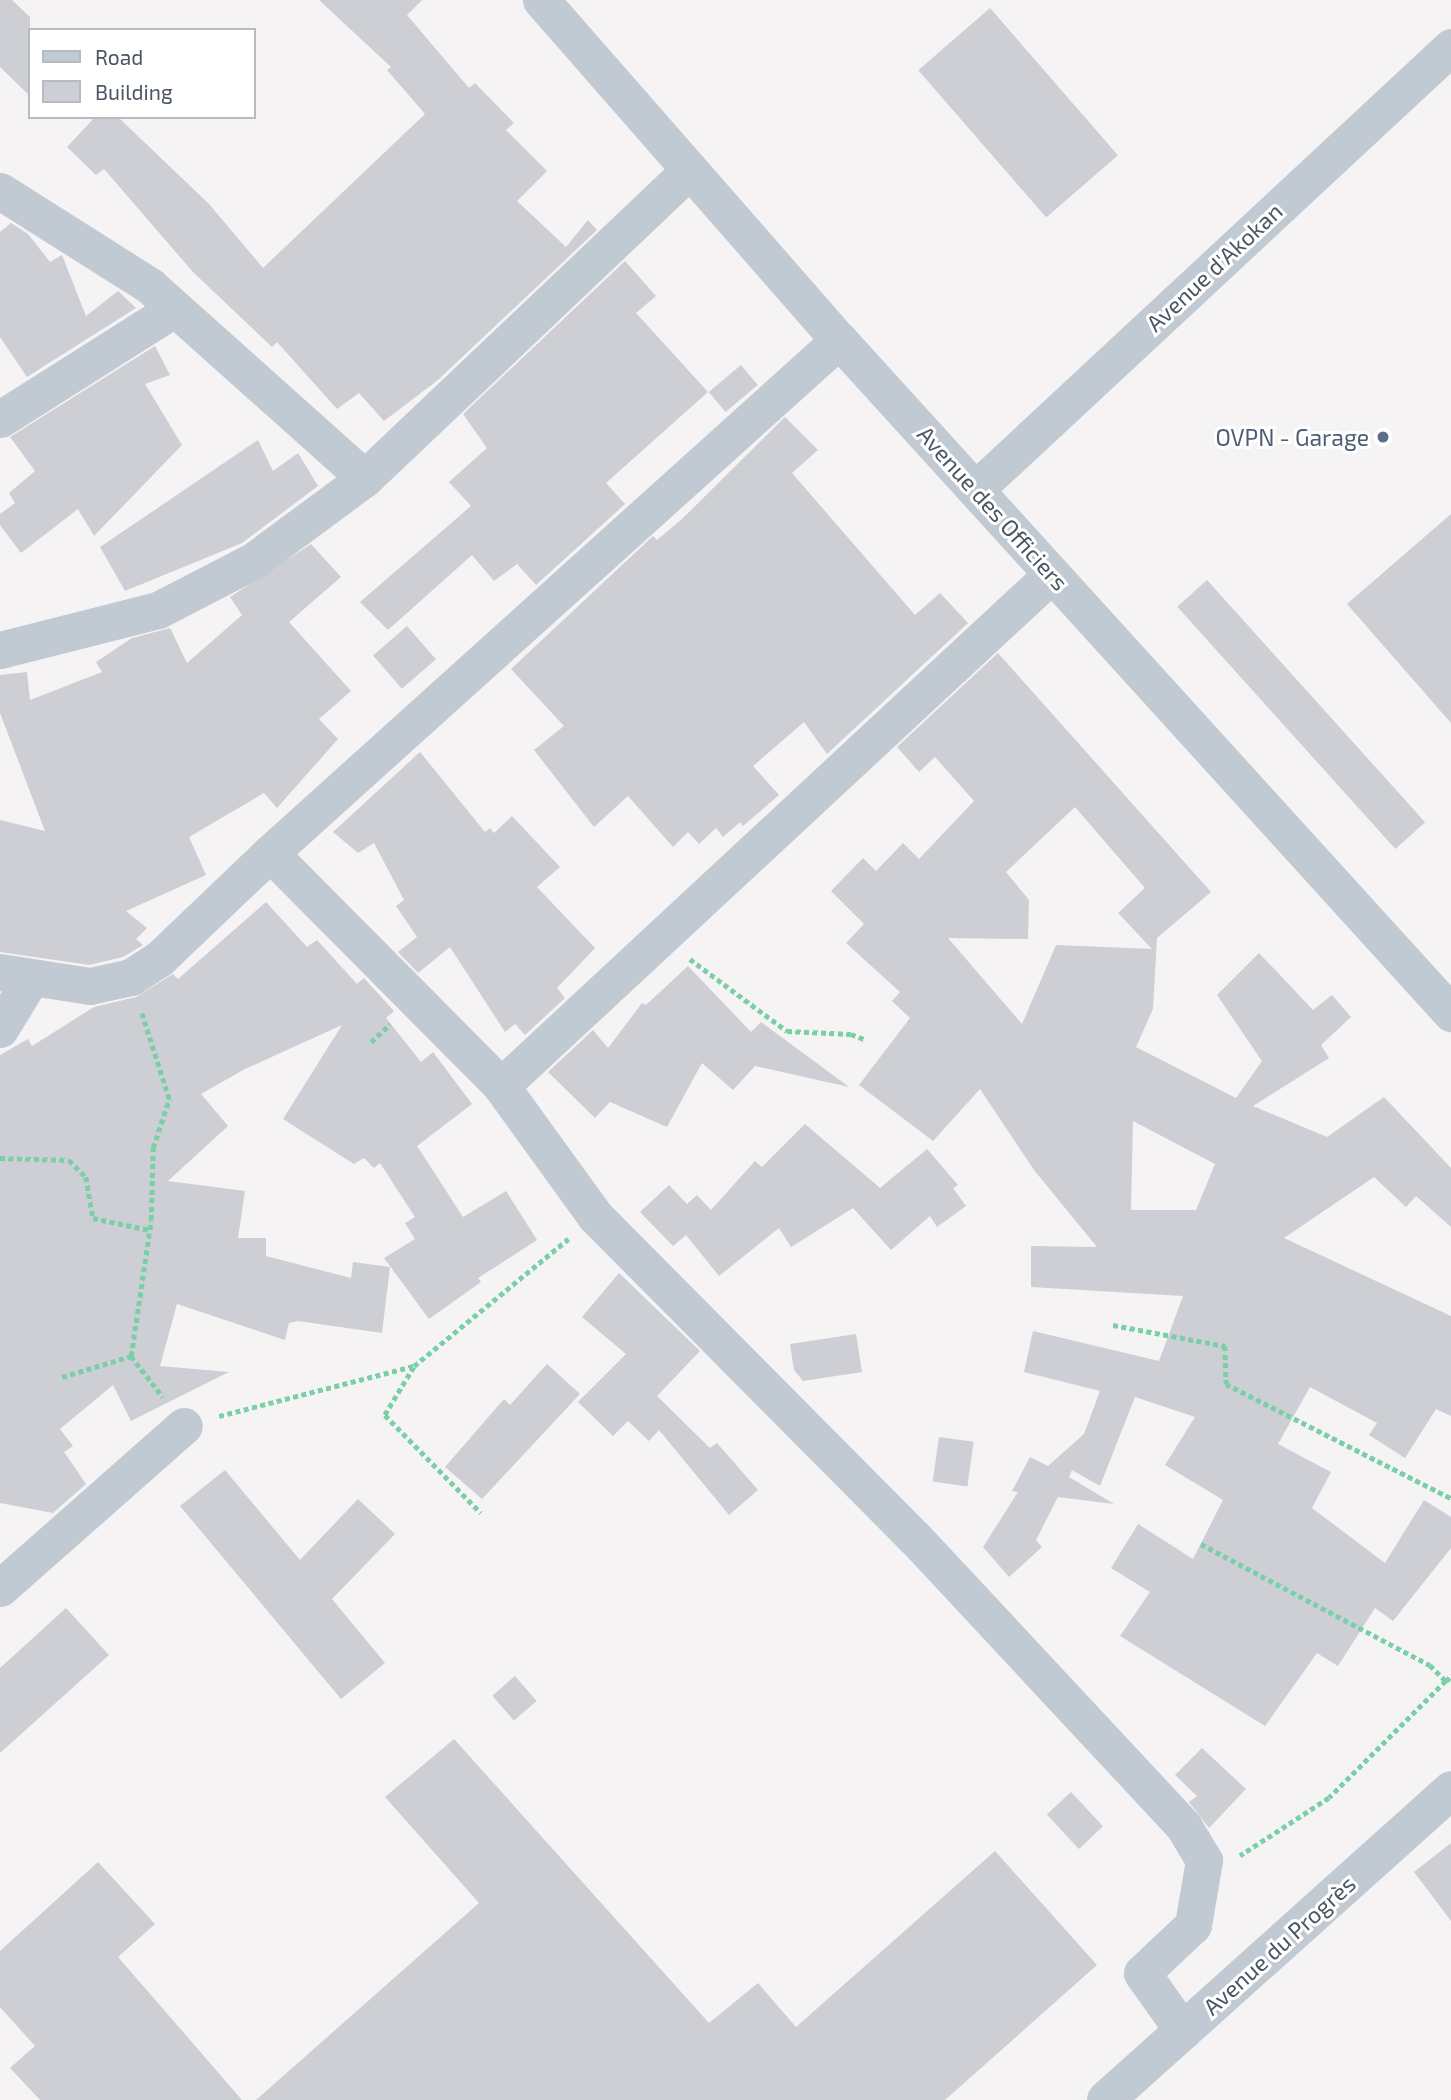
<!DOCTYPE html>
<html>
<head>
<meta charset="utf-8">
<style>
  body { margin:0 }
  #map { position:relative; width:1451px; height:2100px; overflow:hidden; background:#f5f3f3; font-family:"Exo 2",sans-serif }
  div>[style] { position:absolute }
  .building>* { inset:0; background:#cdcfd5; transform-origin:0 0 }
  .path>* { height:4.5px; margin-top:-2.25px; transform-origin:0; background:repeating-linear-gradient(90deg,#7ad0a6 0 5px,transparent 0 8.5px) }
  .minor>* { height:37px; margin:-18.5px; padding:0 18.5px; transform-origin:18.5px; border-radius:18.5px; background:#c1cad2 }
  .tertiary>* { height:38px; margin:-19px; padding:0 19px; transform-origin:19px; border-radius:19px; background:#c1cad2 }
  .dots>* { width:19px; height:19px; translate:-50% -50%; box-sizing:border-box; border:4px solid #fff; border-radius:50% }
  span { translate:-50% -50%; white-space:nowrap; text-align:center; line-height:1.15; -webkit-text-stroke:6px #fff; paint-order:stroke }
  .street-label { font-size:23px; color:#4a5661 }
  .service-label { font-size:23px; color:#4e5e75 }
  .right { translate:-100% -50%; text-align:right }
  .legend { position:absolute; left:28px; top:28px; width:228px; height:91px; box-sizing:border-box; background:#fff; border:2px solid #b7bbc0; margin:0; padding:9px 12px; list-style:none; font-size:21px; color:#4a5661 }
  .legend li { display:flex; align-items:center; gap:14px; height:35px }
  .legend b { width:35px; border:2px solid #b7bbc0 }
</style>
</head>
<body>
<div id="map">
  <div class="building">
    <div style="clip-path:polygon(0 0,12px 0,30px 17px,30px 96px,0 67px)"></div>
    <div style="clip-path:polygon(319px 0,422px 0,407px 15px,469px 88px,475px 83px,514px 123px,506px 130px,547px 171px,517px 201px,566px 247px,588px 220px,597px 230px,438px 380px,384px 421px,359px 393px,337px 409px,277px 342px,272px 347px,193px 272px,104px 169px,96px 175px,67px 147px,95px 117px,118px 117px,209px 204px,263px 268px,425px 114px,387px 70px,391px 67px)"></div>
    <div style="left:990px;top:8px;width:195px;height:95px;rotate:49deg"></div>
    <div style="clip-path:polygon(11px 223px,28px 234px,50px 262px,62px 255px,86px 316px,118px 291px,136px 308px,27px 377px,0 337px,0 232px)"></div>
    <div style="clip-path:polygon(625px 261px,656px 296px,636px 313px,708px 392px,606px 483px,625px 504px,536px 585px,517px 564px,494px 581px,472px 555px,388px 630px,360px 602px,471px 506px,449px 482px,487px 448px,463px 414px)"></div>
    <div style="clip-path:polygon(155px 346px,170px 375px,145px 384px,182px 445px,94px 536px,78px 509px,21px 553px,0 525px,0 514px,15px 503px,9px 493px,35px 471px,10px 437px)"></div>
    <div style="left:741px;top:365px;width:26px;height:42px;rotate:50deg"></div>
    <div style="clip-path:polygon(785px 417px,818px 450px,792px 473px,915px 615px,940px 593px,968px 623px,827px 754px,804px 722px,753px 766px,779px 795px,743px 826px,740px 822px,723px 837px,716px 828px,699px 844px,688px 832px,673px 847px,628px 796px,594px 827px,534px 750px,564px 726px,511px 669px,653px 536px,657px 540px,682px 519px)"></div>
    <div style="clip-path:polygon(258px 440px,273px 471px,298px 453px,318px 486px,242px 543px,125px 591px,100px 547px)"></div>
    <div style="clip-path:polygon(1451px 514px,1451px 723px,1347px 604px)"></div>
    <div style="clip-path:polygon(311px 544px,341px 577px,289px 622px,351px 691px,319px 719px,338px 739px,277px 808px,264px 793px,189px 837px,206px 875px,126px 911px,147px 928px,136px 939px,143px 945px,123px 957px,89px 965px,0 952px,0 820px,45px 831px,0 713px,0 675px,27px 672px,30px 700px,102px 672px,96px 662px,132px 638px,170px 628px,187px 663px,242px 615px,230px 597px)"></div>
    <div style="left:1207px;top:580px;width:326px;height:40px;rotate:48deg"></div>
    <div style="left:407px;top:626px;width:44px;height:45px;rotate:49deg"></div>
    <div style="clip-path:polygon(evenodd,998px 653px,1211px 892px,1157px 938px,1153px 1009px,1136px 1047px,1236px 1098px,1262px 1061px,1217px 995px,1259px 953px,1313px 1010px,1332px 995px,1351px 1017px,1321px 1045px,1329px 1058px,1253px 1106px,1327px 1137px,1384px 1097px,1451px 1168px,1451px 1227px,1416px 1196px,1406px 1207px,1374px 1177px,1284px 1238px,1451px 1316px,1451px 1416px,1436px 1409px,1405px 1458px,1369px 1435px,1377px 1423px,1310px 1387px,1278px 1444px,1331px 1472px,1312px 1508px,1385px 1563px,1424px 1500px,1451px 1517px,1451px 1548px,1393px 1621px,1375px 1608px,1338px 1666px,1317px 1653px,1265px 1726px,1120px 1636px,1150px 1592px,1111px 1568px,1138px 1524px,1193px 1559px,1223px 1500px,1165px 1465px,1195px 1417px,1135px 1397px,1100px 1486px,1072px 1470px,1069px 1477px,1114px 1504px,1058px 1497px,1036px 1540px,1042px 1547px,1009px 1577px,983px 1547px,1018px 1492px,1012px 1491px,1030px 1457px,1048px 1466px,1084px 1434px,1100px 1391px,1024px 1372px,1033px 1331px,1159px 1361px,1183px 1296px,1031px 1287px,1031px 1246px,1097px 1247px,1034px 1170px,980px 1089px,933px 1141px,859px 1085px,910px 1018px,892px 1001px,900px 992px,846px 943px,864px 924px,831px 891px,863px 858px,876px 871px,903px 843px,919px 859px,974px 801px,935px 757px,919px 772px,897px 747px,998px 653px,1075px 807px,1145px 888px,1118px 913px,1152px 949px,1056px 945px,1022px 1024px,948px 938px,1028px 939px,1029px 900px,1006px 872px,1075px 807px,998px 653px,1133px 1121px,1215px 1164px,1196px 1210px,1131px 1210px,1133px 1121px)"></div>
    <div style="clip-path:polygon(420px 752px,485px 832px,490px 828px,494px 833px,512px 816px,560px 867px,537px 887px,595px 948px,557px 988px,565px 998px,525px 1035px,515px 1024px,505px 1032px,450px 947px,418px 973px,398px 952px,417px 937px,396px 906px,404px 900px,374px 843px,358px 853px,333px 832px)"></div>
    <div style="clip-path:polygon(266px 902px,307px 947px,317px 940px,357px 984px,364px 978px,394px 1011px,386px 1018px,421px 1062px,433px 1052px,472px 1104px,417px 1146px,463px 1217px,506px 1191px,537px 1240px,478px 1278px,481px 1282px,429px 1319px,384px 1258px,415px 1239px,405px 1223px,415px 1217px,380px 1163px,374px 1168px,364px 1158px,354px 1164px,283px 1119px,342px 1025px,245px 1069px,201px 1094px,228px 1126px,168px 1181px,245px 1191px,238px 1238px,266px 1238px,266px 1256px,351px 1278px,353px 1262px,390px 1267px,382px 1333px,298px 1321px,289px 1323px,285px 1340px,177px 1304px,160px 1366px,229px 1372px,131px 1421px,113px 1385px,60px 1429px,73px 1446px,64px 1452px,86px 1484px,53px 1513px,0 1503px,0 1055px,28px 1039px,32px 1046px,94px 1007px,136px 997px,173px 974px,178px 979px)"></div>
    <div style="clip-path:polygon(688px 966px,751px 1032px,761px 1022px,849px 1087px,755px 1066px,733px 1090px,702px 1063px,667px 1127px,610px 1102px,595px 1118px,548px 1072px,593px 1030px,608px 1048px,642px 1003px,646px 1005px)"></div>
    <div style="clip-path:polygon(805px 1124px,880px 1188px,927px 1149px,958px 1185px,953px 1188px,966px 1206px,937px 1227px,930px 1216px,891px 1250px,853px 1208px,791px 1247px,779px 1228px,719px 1276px,686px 1235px,673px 1246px,640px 1212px,669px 1185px,687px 1204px,697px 1195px,711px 1210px,755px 1161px,762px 1167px)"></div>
    <div style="clip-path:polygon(619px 1273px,700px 1351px,657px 1396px,710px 1448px,717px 1443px,758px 1490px,729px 1515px,659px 1430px,649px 1441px,628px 1421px,613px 1436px,578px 1402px,626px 1354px,582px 1317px)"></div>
    <div style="clip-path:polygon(856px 1334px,862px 1372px,803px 1381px,794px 1370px,790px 1344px)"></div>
    <div style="clip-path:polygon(547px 1364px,580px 1394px,482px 1499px,445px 1467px,504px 1399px,510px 1405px)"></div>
    <div style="left:939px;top:1437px;width:35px;height:45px;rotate:8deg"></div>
    <div style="clip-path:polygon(225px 1470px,300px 1560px,358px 1499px,395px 1534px,332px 1599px,385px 1663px,341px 1699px,180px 1506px)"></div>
    <div style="clip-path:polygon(66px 1608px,109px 1655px,0 1753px,0 1668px)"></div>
    <div style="left:515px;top:1676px;width:33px;height:30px;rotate:49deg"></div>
    <div style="clip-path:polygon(454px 1739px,709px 2023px,758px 1983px,796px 2027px,995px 1851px,1097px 1965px,945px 2100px,256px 2100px,479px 1903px,385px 1797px)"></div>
    <div style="clip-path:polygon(1202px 1748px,1246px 1789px,1209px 1828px,1189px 1802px,1197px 1796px,1175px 1775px)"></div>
    <div style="left:1071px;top:1792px;width:47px;height:33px;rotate:47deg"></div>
    <div style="clip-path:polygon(1451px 1843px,1451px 1921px,1414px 1872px)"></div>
    <div style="clip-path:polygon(98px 1862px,155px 1924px,118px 1957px,242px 2100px,40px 2100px,10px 2068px,35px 2046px,0 2007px,0 1951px)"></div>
  </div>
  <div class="path">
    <div style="left:690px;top:959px;width:121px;rotate:36.6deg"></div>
    <div style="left:787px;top:1031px;width:64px;rotate:2.7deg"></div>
    <div style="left:851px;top:1034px;width:17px;rotate:21deg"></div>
    <div style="left:371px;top:1042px;width:26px;rotate:-43deg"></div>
    <div style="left:0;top:1158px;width:69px;rotate:1.7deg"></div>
    <div style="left:69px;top:1160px;width:24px;rotate:45deg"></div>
    <div style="left:86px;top:1177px;width:42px;rotate:80.3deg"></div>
    <div style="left:93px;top:1218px;width:58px;rotate:11.9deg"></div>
    <div style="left:1113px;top:1325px;width:114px;rotate:10.6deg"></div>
    <div style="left:1225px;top:1346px;width:38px;rotate:88deg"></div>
    <div style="left:1226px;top:1384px;width:252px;rotate:26.9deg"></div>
    <div style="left:131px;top:1356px;width:52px;rotate:52deg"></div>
    <div style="left:414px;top:1367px;width:56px;rotate:121.1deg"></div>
    <div style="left:385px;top:1415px;width:137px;rotate:45.6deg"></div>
    <div style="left:62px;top:1377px;width:72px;rotate:-16.9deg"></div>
    <div style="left:131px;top:1356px;width:137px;rotate:-81.6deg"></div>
    <div style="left:151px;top:1220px;width:72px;rotate:-88.4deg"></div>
    <div style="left:153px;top:1148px;width:52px;rotate:-71.9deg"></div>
    <div style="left:169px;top:1099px;width:92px;rotate:-107.7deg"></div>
    <div style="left:219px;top:1416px;width:201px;rotate:-14.4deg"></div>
    <div style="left:414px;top:1366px;width:200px;rotate:-39.5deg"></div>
    <div style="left:1201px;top:1544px;width:259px;rotate:27.9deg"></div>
    <div style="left:1430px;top:1665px;width:23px;rotate:45deg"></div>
    <div style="left:1446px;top:1681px;width:165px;rotate:135deg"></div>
    <div style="left:1329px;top:1798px;width:106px;rotate:146.9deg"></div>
    <div style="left:1446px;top:1681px;width:7px;rotate:-45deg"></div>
  </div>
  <div class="minor">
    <div style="left:541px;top:0;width:452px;rotate:48.8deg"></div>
    <div style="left:839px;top:340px;width:910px;rotate:47.72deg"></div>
    <div style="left:0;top:191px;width:178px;rotate:32.3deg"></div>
    <div style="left:150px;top:286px;width:288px;rotate:41.8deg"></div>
    <div style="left:839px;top:340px;width:766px;rotate:137.96deg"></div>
    <div style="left:270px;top:853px;width:328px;rotate:45.2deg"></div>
    <div style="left:501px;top:1086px;width:160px;rotate:54.1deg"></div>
    <div style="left:595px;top:1216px;width:453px;rotate:45.2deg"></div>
    <div style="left:914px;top:1537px;width:396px;rotate:47deg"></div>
    <div style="left:1184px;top:1827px;width:39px;rotate:59deg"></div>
    <div style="left:1204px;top:1860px;width:66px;rotate:99.6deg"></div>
    <div style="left:1193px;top:1925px;width:70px;rotate:136.7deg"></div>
    <div style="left:1142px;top:1973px;width:71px;rotate:54.7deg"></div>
    <div style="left:0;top:419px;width:206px;rotate:-32.3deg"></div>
    <div style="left:978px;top:487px;width:646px;rotate:-42.93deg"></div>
    <div style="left:0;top:650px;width:163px;rotate:-14.2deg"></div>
    <div style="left:158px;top:610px;width:107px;rotate:-27.3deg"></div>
    <div style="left:253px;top:561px;width:139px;rotate:-36.5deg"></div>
    <div style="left:365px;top:478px;width:446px;rotate:-43.5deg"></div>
    <div style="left:0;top:972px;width:91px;rotate:8.8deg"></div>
    <div style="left:90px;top:986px;width:42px;rotate:-12.4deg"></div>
    <div style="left:131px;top:977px;width:33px;rotate:-33deg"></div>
    <div style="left:159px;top:959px;width:153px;rotate:-43.7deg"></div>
    <div style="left:0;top:1029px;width:60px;rotate:-58.7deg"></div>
    <div style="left:501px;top:1086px;width:752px;rotate:-42.9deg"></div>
    <div style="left:0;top:1588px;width:245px;rotate:-41.4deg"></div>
  </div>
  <div class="tertiary">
    <div style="left:1106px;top:2100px;width:464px;rotate:-41.9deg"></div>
  </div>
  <div class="dots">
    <div style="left:1383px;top:437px;background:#5c6f8a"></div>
  </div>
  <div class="street-label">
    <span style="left:1214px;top:267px;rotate:-43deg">Avenue d'Akokan</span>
    <span style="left:993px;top:508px;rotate:48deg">Avenue des Officiers</span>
    <span style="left:1279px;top:1945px;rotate:-42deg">Avenue du Progrès</span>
  </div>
  <div class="service-label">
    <span class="right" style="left:1369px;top:437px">OVPN - Garage</span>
  </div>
  <ul class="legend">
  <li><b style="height:9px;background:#c1cad2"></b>Road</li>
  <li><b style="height:19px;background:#cdcfd5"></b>Building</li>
  </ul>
</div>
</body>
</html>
